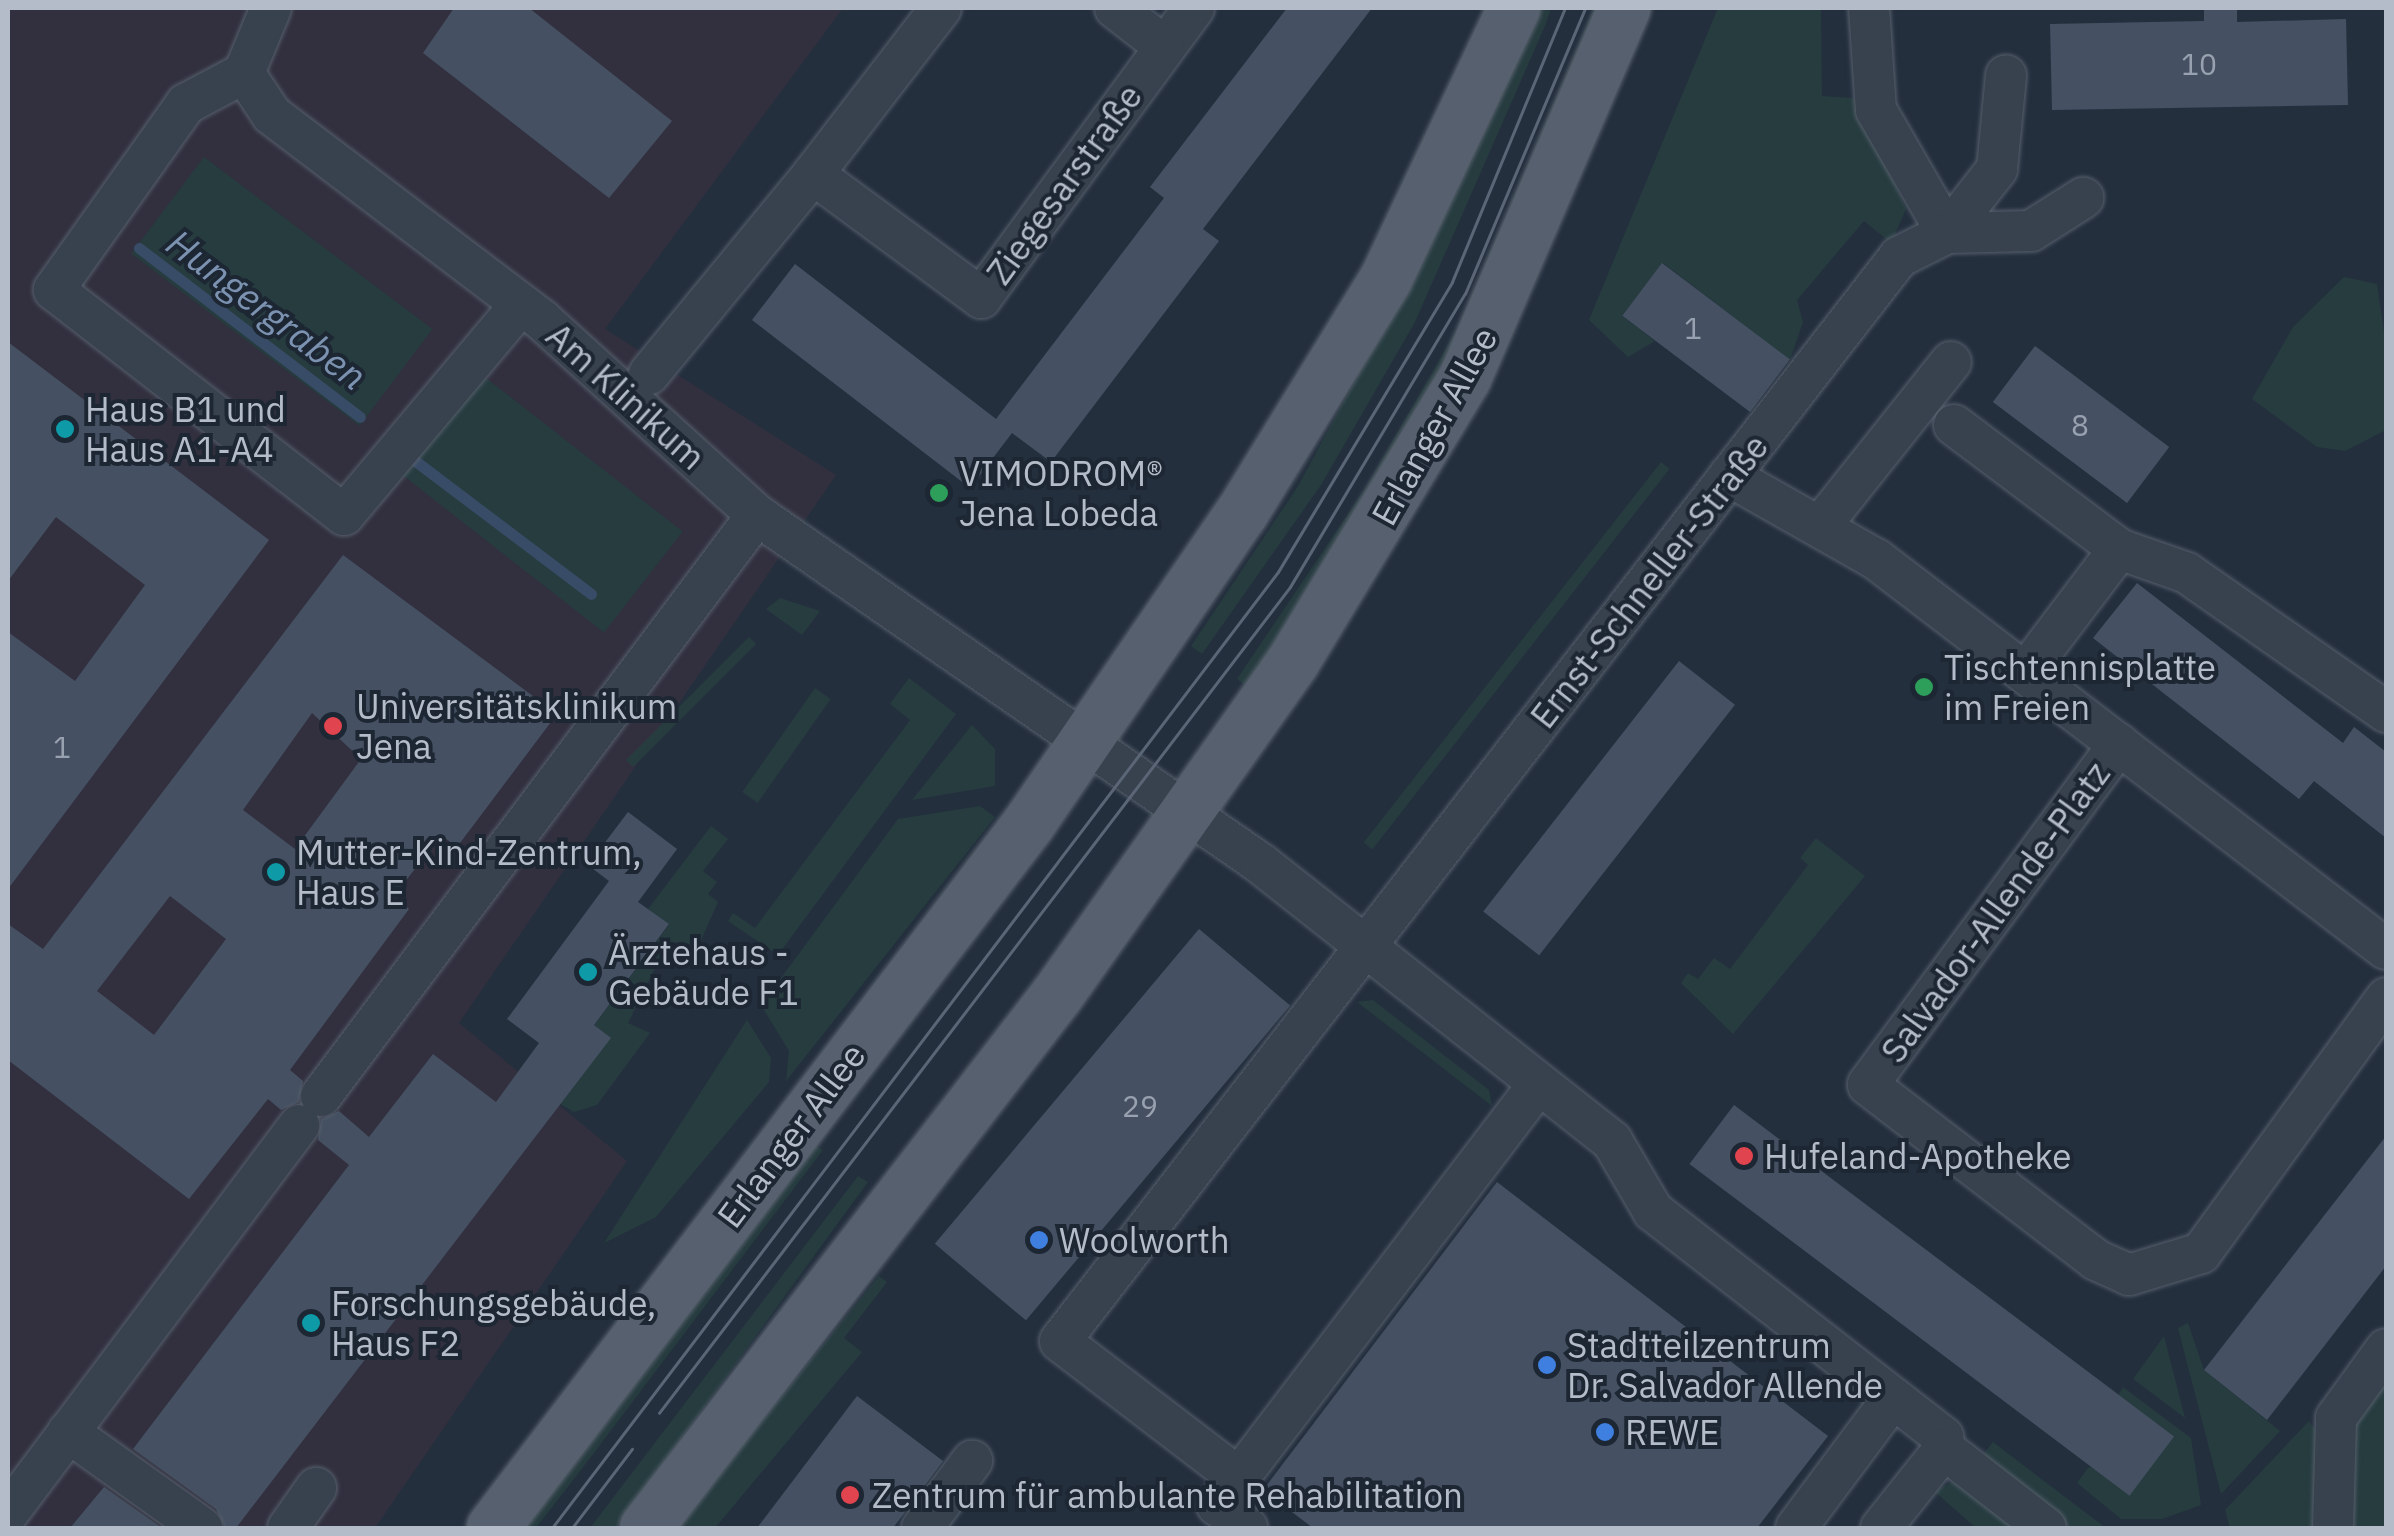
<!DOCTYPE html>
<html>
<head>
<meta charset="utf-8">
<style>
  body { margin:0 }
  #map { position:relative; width:2394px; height:1536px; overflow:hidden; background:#242f3e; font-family:"IBM Plex Sans",sans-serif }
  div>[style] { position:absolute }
  .medical>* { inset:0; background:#32303f }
  .green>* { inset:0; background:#263c3f; transform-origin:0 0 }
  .stream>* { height:11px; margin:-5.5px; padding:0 5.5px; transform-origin:5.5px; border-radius:5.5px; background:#394c67 }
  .building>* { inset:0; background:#455162; transform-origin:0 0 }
  .roads { filter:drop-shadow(0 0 2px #565f6c) drop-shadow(0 0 2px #565f6c) }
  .minor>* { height:40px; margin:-20px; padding:0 20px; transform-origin:20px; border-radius:20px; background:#38414e }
  .major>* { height:52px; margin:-26px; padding:0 26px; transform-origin:26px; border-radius:26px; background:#56606e }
  .tram>* { height:2.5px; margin:-1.25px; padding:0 1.25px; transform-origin:1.25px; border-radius:1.25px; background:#5a6575 }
  .dots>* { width:28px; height:28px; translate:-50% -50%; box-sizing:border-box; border:5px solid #1d2633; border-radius:50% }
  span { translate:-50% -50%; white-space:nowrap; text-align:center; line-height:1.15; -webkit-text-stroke:8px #1d2633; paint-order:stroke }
  .number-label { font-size:30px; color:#98a1af }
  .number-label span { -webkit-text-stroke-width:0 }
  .street-label { font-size:35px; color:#b4bcc9 }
  .poi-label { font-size:35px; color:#b4bcc9 }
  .left { translate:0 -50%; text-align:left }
  .water-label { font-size:38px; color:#7c92b1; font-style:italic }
  .frame { position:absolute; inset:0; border:10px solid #b4bcc9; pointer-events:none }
</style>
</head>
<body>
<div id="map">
  <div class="medical">
    <div style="clip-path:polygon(8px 8px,843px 8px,605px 329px,836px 475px,459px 1023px,627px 1161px,375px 1528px,8px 1528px)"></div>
  </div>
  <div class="green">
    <div style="clip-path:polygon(1535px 8px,1551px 8px,1545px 26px,1415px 322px,1321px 485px,1202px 654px,1191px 646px,1298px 486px,1398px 301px)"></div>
    <div style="clip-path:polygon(1594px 8px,1607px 8px,1452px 364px,1251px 689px,1237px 679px,1364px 490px,1456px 331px)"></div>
    <div style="clip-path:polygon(1718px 8px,1821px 8px,1822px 96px,1856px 98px,1906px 209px,1891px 243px,1864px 221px,1797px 300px,1803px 322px,1790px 360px,1663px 263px,1622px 316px,1655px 341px,1628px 357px,1589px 320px)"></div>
    <div style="left:204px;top:157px;width:286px;height:121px;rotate:37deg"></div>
    <div style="clip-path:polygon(2344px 277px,2377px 284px,2386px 346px,2386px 430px,2345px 451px,2317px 447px,2252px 399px,2293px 327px)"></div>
    <div style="left:481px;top:374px;width:256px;height:128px;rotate:38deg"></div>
    <div style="left:1661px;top:462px;width:11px;height:483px;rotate:38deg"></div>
    <div style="clip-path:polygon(780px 598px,820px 611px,802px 635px,766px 609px)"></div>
    <div style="left:749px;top:637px;width:10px;height:174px;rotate:45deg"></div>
    <div style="clip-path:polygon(909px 678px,956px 714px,778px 955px,728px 921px,733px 913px,755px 928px,910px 720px,890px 704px)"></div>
    <div style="left:815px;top:688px;width:19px;height:127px;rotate:35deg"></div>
    <div style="clip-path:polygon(972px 725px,995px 749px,995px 786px,912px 800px)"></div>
    <div style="clip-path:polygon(980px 806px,995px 817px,786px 1081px,789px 1051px,761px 1005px,898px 819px)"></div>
    <div style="clip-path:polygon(711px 826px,728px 839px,703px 871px,717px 882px,708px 894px,718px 902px,699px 945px,668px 942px,628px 1023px,650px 1033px,597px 1105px,574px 1112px,560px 1104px,610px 1038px,594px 1025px,669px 925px,648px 909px)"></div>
    <div style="clip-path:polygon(1816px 838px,1865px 876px,1733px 1034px,1681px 983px,1688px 973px,1698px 979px,1714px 958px,1730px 969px,1808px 865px,1800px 858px)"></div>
    <div style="clip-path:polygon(1373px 1000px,1489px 1090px,1492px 1106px,1357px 1002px)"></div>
    <div style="clip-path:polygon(747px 1020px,771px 1058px,769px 1082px,656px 1217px,604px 1243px)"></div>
    <div style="clip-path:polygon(810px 1142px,823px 1150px,597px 1449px,536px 1528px,515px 1528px)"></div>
    <div style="clip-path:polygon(858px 1176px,868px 1182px,616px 1528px,590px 1528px)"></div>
    <div style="clip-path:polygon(879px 1276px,887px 1282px,844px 1338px,862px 1352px,715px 1528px,675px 1528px)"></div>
    <div style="clip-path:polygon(2188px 1323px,2204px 1370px,2280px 1431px,2221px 1494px,2178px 1328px)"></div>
    <div style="clip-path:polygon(2164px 1336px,2185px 1418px,2133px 1379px)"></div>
    <div style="clip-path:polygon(2386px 1373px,2386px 1528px,2342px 1528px,2347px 1429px)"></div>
    <div style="clip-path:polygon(2123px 1387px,2191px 1438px,2201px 1505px,2162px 1519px,2121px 1519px,2077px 1483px,2088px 1468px,2171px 1439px,2117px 1397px)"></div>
    <div style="clip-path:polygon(2309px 1421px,2323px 1440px,2325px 1528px,2230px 1528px,2225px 1510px)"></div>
    <div style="clip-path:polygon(1993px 1442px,2106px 1528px,2057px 1528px,1975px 1465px)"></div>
    <div style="clip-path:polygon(1964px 1477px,2029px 1528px,1976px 1528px,1934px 1491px)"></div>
  </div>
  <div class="stream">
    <div style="left:139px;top:248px;width:278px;rotate:37.4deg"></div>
    <div style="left:414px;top:460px;width:222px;rotate:37.1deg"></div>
  </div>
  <div class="building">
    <div style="clip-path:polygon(454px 8px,529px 8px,672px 121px,609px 198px,423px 53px)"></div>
    <div style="clip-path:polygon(1287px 8px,1372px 8px,1203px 229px,1219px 241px,1051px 462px,1012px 433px,970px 488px,752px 320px,795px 264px,996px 419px,1164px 198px,1150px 187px)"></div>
    <div style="clip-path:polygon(2204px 8px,2237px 8px,2237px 22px,2346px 19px,2348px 105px,2052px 110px,2050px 24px,2204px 21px)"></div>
    <div style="left:1662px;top:263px;width:160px;height:66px;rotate:37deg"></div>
    <div style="clip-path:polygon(8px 342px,269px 540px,8px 889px,8px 632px,75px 681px,145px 585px,56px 517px,8px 581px)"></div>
    <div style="left:2035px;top:346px;width:168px;height:70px;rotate:37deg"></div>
    <div style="clip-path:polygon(evenodd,343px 555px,557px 714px,457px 847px,441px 835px,394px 896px,409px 909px,290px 1070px,303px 1081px,299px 1102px,281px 1110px,268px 1099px,189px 1199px,8px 1060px,8px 924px,43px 949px,343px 555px,312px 713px,361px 759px,295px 849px,243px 810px,312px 713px,343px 555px,170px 896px,226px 939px,154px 1035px,97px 991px,170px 896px)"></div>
    <div style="clip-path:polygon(2137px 583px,2343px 743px,2354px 727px,2386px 752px,2386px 838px,2314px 781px,2299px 799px,2093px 638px)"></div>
    <div style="left:1679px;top:661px;width:71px;height:318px;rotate:38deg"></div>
    <div style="clip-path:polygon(628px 812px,677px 849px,638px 902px,669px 924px,594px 1025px,611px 1038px,236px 1528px,225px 1528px,216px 1509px,133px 1449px,349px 1165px,318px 1140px,321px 1119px,339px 1111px,369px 1137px,433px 1054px,496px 1102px,539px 1043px,507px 1019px,609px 881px,588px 865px)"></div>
    <div style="left:1199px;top:929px;width:119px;height:411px;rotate:40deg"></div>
    <div style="left:1734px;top:1105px;width:551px;height:74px;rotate:37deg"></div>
    <div style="clip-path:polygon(2386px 1136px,2386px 1266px,2267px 1420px,2204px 1370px)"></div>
    <div style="clip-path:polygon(1497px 1182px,1828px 1436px,1757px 1528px,1313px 1528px,1263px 1490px)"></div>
    <div style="clip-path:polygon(857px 1396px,943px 1461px,902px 1516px,893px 1528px,757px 1528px)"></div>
    <div style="clip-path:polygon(104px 1487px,162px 1528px,70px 1528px)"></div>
  </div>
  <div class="roads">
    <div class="minor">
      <div style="left:271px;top:8px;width:70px;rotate:112.6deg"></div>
      <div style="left:244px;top:73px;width:50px;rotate:56.3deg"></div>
      <div style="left:272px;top:115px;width:339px;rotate:37.2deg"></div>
      <div style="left:542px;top:320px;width:290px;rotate:42.2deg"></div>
      <div style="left:757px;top:515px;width:612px;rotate:34.68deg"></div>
      <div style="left:1260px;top:863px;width:449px;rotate:38.3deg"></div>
      <div style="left:1612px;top:1141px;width:81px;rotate:59.6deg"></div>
      <div style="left:1653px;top:1211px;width:368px;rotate:37.9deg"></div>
      <div style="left:1943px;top:1437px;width:12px;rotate:85deg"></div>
      <div style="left:1944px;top:1449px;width:101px;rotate:128.6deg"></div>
      <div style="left:941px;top:8px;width:210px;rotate:127.6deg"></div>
      <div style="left:813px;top:174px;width:209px;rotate:36.4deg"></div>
      <div style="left:981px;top:298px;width:360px;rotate:-53.7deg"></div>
      <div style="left:1115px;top:8px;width:62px;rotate:37.8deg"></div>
      <div style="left:1869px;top:8px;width:102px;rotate:86.1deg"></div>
      <div style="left:1876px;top:110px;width:142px;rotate:60deg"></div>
      <div style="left:1947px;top:233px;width:81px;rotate:-52deg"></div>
      <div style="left:1997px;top:169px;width:94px;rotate:-84.5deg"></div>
      <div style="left:244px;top:73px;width:66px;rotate:151.9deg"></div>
      <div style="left:186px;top:104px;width:228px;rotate:125.4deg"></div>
      <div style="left:54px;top:290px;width:367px;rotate:37.8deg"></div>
      <div style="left:344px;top:515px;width:275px;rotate:-50deg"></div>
      <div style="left:649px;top:374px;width:259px;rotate:-50.6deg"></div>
      <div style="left:1954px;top:425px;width:206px;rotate:36.9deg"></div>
      <div style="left:2119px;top:549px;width:72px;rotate:19.4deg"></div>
      <div style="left:2187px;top:573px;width:243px;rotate:34.9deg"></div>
      <div style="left:1729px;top:476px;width:169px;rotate:29.5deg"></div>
      <div style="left:1876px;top:559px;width:642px;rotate:37.41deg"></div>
      <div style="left:1822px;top:524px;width:207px;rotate:-51.5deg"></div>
      <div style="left:2026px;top:672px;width:154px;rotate:-52.9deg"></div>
      <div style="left:2119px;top:744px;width:423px;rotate:126.4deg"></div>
      <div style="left:1868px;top:1085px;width:287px;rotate:37.5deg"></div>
      <div style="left:2096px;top:1260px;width:36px;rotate:24deg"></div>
      <div style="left:2129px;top:1275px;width:75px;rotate:-17deg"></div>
      <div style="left:2201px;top:1253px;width:315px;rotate:-54deg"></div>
      <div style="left:1538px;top:1085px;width:494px;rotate:127.3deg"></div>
      <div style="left:1239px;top:1478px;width:225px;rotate:-142.6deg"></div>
      <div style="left:1060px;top:1341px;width:1371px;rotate:-52.26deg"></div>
      <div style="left:1899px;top:257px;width:54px;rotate:-26.6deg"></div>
      <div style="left:1947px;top:233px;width:84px;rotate:-1.4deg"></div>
      <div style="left:2031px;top:231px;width:62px;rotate:-32.4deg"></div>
      <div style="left:321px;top:1096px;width:726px;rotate:-53.11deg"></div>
      <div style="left:68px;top:1432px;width:165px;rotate:35.6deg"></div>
      <div style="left:1944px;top:1449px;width:129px;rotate:37.8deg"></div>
      <div style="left:1239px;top:1478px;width:35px;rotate:129deg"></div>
      <div style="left:1217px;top:1505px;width:38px;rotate:37deg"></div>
      <div style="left:8px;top:1513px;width:485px;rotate:-53.1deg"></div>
      <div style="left:288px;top:1528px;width:49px;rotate:-55deg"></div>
      <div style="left:922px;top:1528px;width:84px;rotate:-53.3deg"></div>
      <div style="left:1796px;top:1528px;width:162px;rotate:-53.3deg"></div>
      <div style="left:2333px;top:1528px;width:110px;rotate:-88.4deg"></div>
      <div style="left:2336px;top:1418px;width:85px;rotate:-54.1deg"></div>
    </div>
    <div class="major">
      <div style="left:493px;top:1528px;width:883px;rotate:-52.73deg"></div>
      <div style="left:1028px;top:825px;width:378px;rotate:-55.6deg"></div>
      <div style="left:1242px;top:513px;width:275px;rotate:-58.4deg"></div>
      <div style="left:1386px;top:279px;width:300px;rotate:-64.7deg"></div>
      <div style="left:646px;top:1528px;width:674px;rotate:-52.35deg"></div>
      <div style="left:1058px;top:994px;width:407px;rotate:-54.7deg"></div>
      <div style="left:1293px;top:662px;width:332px;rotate:-58.8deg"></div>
      <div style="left:1465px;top:378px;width:403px;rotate:-66.7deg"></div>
    </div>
  </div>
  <div class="tram">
    <div style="left:659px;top:1413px;width:1039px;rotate:-52.62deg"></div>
    <div style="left:1290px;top:587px;width:341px;rotate:-59.2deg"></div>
    <div style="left:1465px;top:294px;width:310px;rotate:-67.2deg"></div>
    <div style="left:552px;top:1528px;width:1200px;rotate:-52.79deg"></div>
    <div style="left:1278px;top:572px;width:338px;rotate:-59deg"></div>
    <div style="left:1452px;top:282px;width:296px;rotate:-67.6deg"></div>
    <div style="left:572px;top:1528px;width:99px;rotate:-52.8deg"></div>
  </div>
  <div class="dots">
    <div style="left:65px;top:429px;background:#0f9aa8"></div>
    <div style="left:939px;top:493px;background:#2e9e5b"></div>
    <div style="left:1924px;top:687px;background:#2e9e5b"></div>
    <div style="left:333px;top:726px;background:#e0444e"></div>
    <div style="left:276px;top:872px;background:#0f9aa8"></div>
    <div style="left:588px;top:972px;background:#0f9aa8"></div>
    <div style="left:1744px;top:1156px;background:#e0444e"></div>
    <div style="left:1039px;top:1240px;background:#3f7fe0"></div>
    <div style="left:311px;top:1323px;background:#0f9aa8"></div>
    <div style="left:1547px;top:1365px;background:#3f7fe0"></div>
    <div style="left:1605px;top:1432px;background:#3f7fe0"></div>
    <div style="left:850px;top:1495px;background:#e0444e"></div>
  </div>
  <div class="number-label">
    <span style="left:2199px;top:64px">10</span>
    <span style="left:1693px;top:328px">1</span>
    <span style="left:2080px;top:425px">8</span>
    <span style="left:62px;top:747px">1</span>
    <span style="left:1140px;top:1106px">29</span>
  </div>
  <div class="street-label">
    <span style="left:1064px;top:184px;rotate:-54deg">Ziegesarstraße</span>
    <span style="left:626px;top:396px;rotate:42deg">Am Klinikum</span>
    <span style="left:1434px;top:426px;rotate:-61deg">Erlanger Allee</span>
    <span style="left:1649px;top:581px;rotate:-52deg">Ernst-Schneller-Straße</span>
    <span style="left:1995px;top:912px;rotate:-54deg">Salvador-Allende-Platz</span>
    <span style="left:791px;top:1135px;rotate:-53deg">Erlanger Allee</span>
  </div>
  <div class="poi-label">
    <span class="left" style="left:85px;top:429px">Haus B1 und<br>Haus A1-A4</span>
    <span class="left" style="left:959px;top:493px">VIMODROM®<br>Jena Lobeda</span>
    <span class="left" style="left:1944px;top:687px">Tischtennisplatte<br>im Freien</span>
    <span class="left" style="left:356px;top:726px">Universitätsklinikum<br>Jena</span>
    <span class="left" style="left:296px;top:872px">Mutter-Kind-Zentrum,<br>Haus E</span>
    <span class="left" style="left:608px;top:972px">Ärztehaus -<br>Gebäude F1</span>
    <span class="left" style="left:1764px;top:1156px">Hufeland-Apotheke</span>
    <span class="left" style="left:1059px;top:1240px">Woolworth</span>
    <span class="left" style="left:331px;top:1323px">Forschungsgebäude,<br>Haus F2</span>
    <span class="left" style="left:1567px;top:1365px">Stadtteilzentrum<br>Dr. Salvador Allende</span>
    <span class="left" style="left:1625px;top:1432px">REWE</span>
    <span class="left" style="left:872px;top:1495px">Zentrum für ambulante Rehabilitation</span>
  </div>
  <div class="water-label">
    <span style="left:267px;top:309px;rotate:37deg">Hungergraben</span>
  </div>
  <div class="frame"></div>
</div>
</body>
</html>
